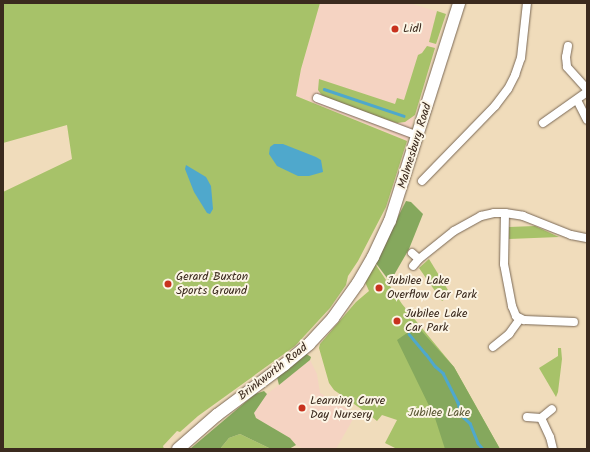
<!DOCTYPE html>
<html>
<head>
<meta charset="utf-8">
<style>
  body { margin:0 }
  #map { position:relative; width:590px; height:452px; overflow:hidden; background:#f0dcbb; font-family:Kalam,sans-serif }
  div>[style] { position:absolute }
  .built>* { inset:0; background:#f5d3c2 }
  .green>* { inset:0; background:#a7c269 }
  .forest>* { inset:0; background:#85a85d }
  .water>* { inset:0; background:#4fa8cc }
  .stream>* { height:2.5px; margin:-1.25px; padding:0 1.25px; transform-origin:1.25px; border-radius:1.25px; background:#4fa8cc }
  .roads { filter:drop-shadow(0 0 1px #7a6855) drop-shadow(0 0 1px #7a6855) }
  .street>* { height:8px; margin:-4px; padding:0 4px; transform-origin:4px; border-radius:4px; background:#fff }
  .secondary>* { height:12px; margin:-6px; padding:0 6px; transform-origin:6px; border-radius:6px; background:#fff }
  .dots>* { width:11px; height:11px; translate:-50% -50%; box-sizing:border-box; border:2px solid #fcf5e5; border-radius:50% }
  span { translate:-50% -50%; white-space:nowrap; text-align:center; line-height:1.15; -webkit-text-stroke:4px #fcf5e5; paint-order:stroke }
  .poi-label { font-size:12px; color:#3b2a1e }
  .left { translate:0 -50%; text-align:left }
  .street-label { font-size:12px; color:#3b2a1e }
  .park-label { font-size:12px; color:#5b5834 }
  .frame { position:absolute; inset:0; border:4px solid #3b2a1e; pointer-events:none }
</style>
</head>
<body>
<div id="map">
  <div class="built">
    <div style="clip-path:polygon(320px 3px,409px 3px,446px 14px,407px 141px,296px 96px,301px 69px)"></div>
    <div style="clip-path:polygon(310px 360px,317px 374px,320px 393px,356px 414px,336px 449px,304px 449px,296px 445px,290px 438px,256px 418px,254px 413px,267px 394px)"></div>
  </div>
  <div class="green">
    <div style="clip-path:polygon(3px 3px,320px 3px,301px 69px,296px 96px,407px 141px,386px 207px,358px 261px,348px 276px,346px 285px,330px 308px,295px 346px,198px 416px,180px 432px,177px 431px,163px 446px,164px 449px,3px 449px,3px 192px,72px 159px,67px 125px,3px 143px)"></div>
    <div style="clip-path:polygon(437px 11px,446px 14px,436px 44px,429px 42px)"></div>
    <div style="clip-path:polygon(427px 46px,435px 48px,415px 115px,405px 122px,397px 123px,384px 119px,323px 97px,318px 90px,319px 79px,395px 104px,397px 98px,404px 100px,418px 55px,422px 53px)"></div>
    <div style="clip-path:polygon(535px 226px,559px 237px,509px 239px,509px 227px)"></div>
    <div style="clip-path:polygon(429px 259px,451px 295px,442px 301px,419px 268px)"></div>
    <div style="clip-path:polygon(374px 262px,402px 304px,454px 367px,500px 449px,397px 449px,385px 443px,397px 420px,382px 415px,377px 421px,367px 413px,334px 390px,329px 383px,319px 348px,320px 344px,356px 302px,369px 291px,365px 282px)"></div>
    <div style="clip-path:polygon(558px 348px,561px 348px,562px 359px,558px 392px,556px 397px,539px 368px,558px 356px)"></div>
    <div style="clip-path:polygon(240px 434px,271px 449px,220px 449px,229px 438px)"></div>
  </div>
  <div class="forest">
    <div style="clip-path:polygon(406px 201px,411px 202px,423px 214px,409px 249px,390px 282px,375px 262px)"></div>
    <div style="clip-path:polygon(417px 326px,454px 367px,500px 449px,445px 449px,435px 418px,397px 340px)"></div>
    <div style="clip-path:polygon(305px 353px,311px 357px,310px 360px,279px 385px,277px 377px)"></div>
    <div style="clip-path:polygon(264px 391px,267px 394px,254px 413px,256px 418px,290px 438px,296px 445px,289px 449px,271px 449px,240px 434px,229px 438px,220px 449px,190px 449px,255px 394px)"></div>
  </div>
  <div class="water">
    <div style="clip-path:polygon(274px 144px,283px 144px,316px 157px,321px 160px,323px 172px,309px 176px,298px 176px,277px 166px,269px 154px,270px 147px)"></div>
    <div style="clip-path:polygon(186px 165px,206px 177px,211px 186px,213px 209px,210px 214px,207px 213px,194px 192px,185px 169px)"></div>
  </div>
  <div class="stream">
    <div style="left:324px;top:89px;width:84px;rotate:18.6deg"></div>
    <div style="left:409px;top:334px;width:26px;rotate:50deg"></div>
    <div style="left:426px;top:354px;width:15px;rotate:53deg"></div>
    <div style="left:435px;top:366px;width:11px;rotate:41deg"></div>
    <div style="left:443px;top:373px;width:33px;rotate:63deg"></div>
    <div style="left:458px;top:402px;width:13px;rotate:77deg"></div>
    <div style="left:461px;top:415px;width:12px;rotate:42deg"></div>
    <div style="left:470px;top:423px;width:22px;rotate:68deg"></div>
    <div style="left:478px;top:443px;width:8px;rotate:50deg"></div>
  </div>
  <div class="roads">
    <div class="street">
      <div style="left:568px;top:46px;width:11px;rotate:100deg"></div>
      <div style="left:566px;top:57px;width:10px;rotate:84deg"></div>
      <div style="left:567px;top:67px;width:30px;rotate:48deg"></div>
      <div style="left:317px;top:98px;width:108px;rotate:20.6deg"></div>
      <div style="left:577px;top:100px;width:22px;rotate:63deg"></div>
      <div style="left:543px;top:123px;width:54px;rotate:-35.2deg"></div>
      <div style="left:422px;top:181px;width:105px;rotate:-45.8deg"></div>
      <div style="left:495px;top:106px;width:21px;rotate:-53deg"></div>
      <div style="left:508px;top:89px;width:16px;rotate:-63deg"></div>
      <div style="left:515px;top:75px;width:18px;rotate:-71deg"></div>
      <div style="left:521px;top:58px;width:55px;rotate:-83.8deg"></div>
      <div style="left:505px;top:213px;width:51px;rotate:91.1deg"></div>
      <div style="left:504px;top:264px;width:43px;rotate:79.2deg"></div>
      <div style="left:512px;top:306px;width:11px;rotate:68deg"></div>
      <div style="left:516px;top:316px;width:9px;rotate:27deg"></div>
      <div style="left:524px;top:320px;width:50px;rotate:2.3deg"></div>
      <div style="left:412px;top:253px;width:9px;rotate:41deg"></div>
      <div style="left:419px;top:259px;width:9px;rotate:131deg"></div>
      <div style="left:419px;top:259px;width:45px;rotate:-38.7deg"></div>
      <div style="left:454px;top:231px;width:31px;rotate:-29deg"></div>
      <div style="left:481px;top:216px;width:13px;rotate:-13deg"></div>
      <div style="left:494px;top:213px;width:11px"></div>
      <div style="left:505px;top:213px;width:18px;rotate:9deg"></div>
      <div style="left:523px;top:216px;width:52px;rotate:21.6deg"></div>
      <div style="left:571px;top:235px;width:16px;rotate:11deg"></div>
      <div style="left:493px;top:347px;width:21px;rotate:-39deg"></div>
      <div style="left:509px;top:334px;width:19px;rotate:-54deg"></div>
      <div style="left:527px;top:417px;width:14px;rotate:4deg"></div>
      <div style="left:541px;top:418px;width:14px;rotate:-39deg"></div>
      <div style="left:541px;top:418px;width:21px;rotate:65deg"></div>
      <div style="left:550px;top:437px;width:12px;rotate:76deg"></div>
    </div>
    <div class="secondary">
      <div style="left:178px;top:449px;width:52px;rotate:-41.1deg"></div>
      <div style="left:217px;top:415px;width:84px;rotate:-36.7deg"></div>
      <div style="left:284px;top:365px;width:33px;rotate:-40deg"></div>
      <div style="left:309px;top:344px;width:35px;rotate:-47deg"></div>
      <div style="left:333px;top:318px;width:43px;rotate:-54.5deg"></div>
      <div style="left:358px;top:283px;width:30px;rotate:-60deg"></div>
      <div style="left:373px;top:257px;width:40px;rotate:-65deg"></div>
      <div style="left:390px;top:221px;width:229px;rotate:-72.4deg"></div>
    </div>
  </div>
  <div class="dots">
    <div style="left:395px;top:29px;background:#c8321e"></div>
    <div style="left:168px;top:284px;background:#c8321e"></div>
    <div style="left:379px;top:288px;background:#c8321e"></div>
    <div style="left:397px;top:321px;background:#c8321e"></div>
    <div style="left:302px;top:408px;background:#c8321e"></div>
  </div>
  <div class="poi-label">
    <span class="left" style="left:403px;top:29px">Lidl</span>
    <span class="left" style="left:176px;top:284px">Gerard Buxton<br>Sports Ground</span>
    <span class="left" style="left:387px;top:288px">Jubilee Lake<br>Overflow Car Park</span>
    <span class="left" style="left:405px;top:321px">Jubilee Lake<br>Car Park</span>
    <span class="left" style="left:310px;top:408px">Learning Curve<br>Day Nursery</span>
  </div>
  <div class="street-label">
    <span style="left:415px;top:146px;rotate:-73deg">Malmesbury Road</span>
    <span style="left:273px;top:372px;rotate:-38deg">Brinkworth Road</span>
  </div>
  <div class="park-label">
    <span style="left:439px;top:413px">Jubilee Lake</span>
  </div>
  <div class="frame"></div>
</div>
</body>
</html>
